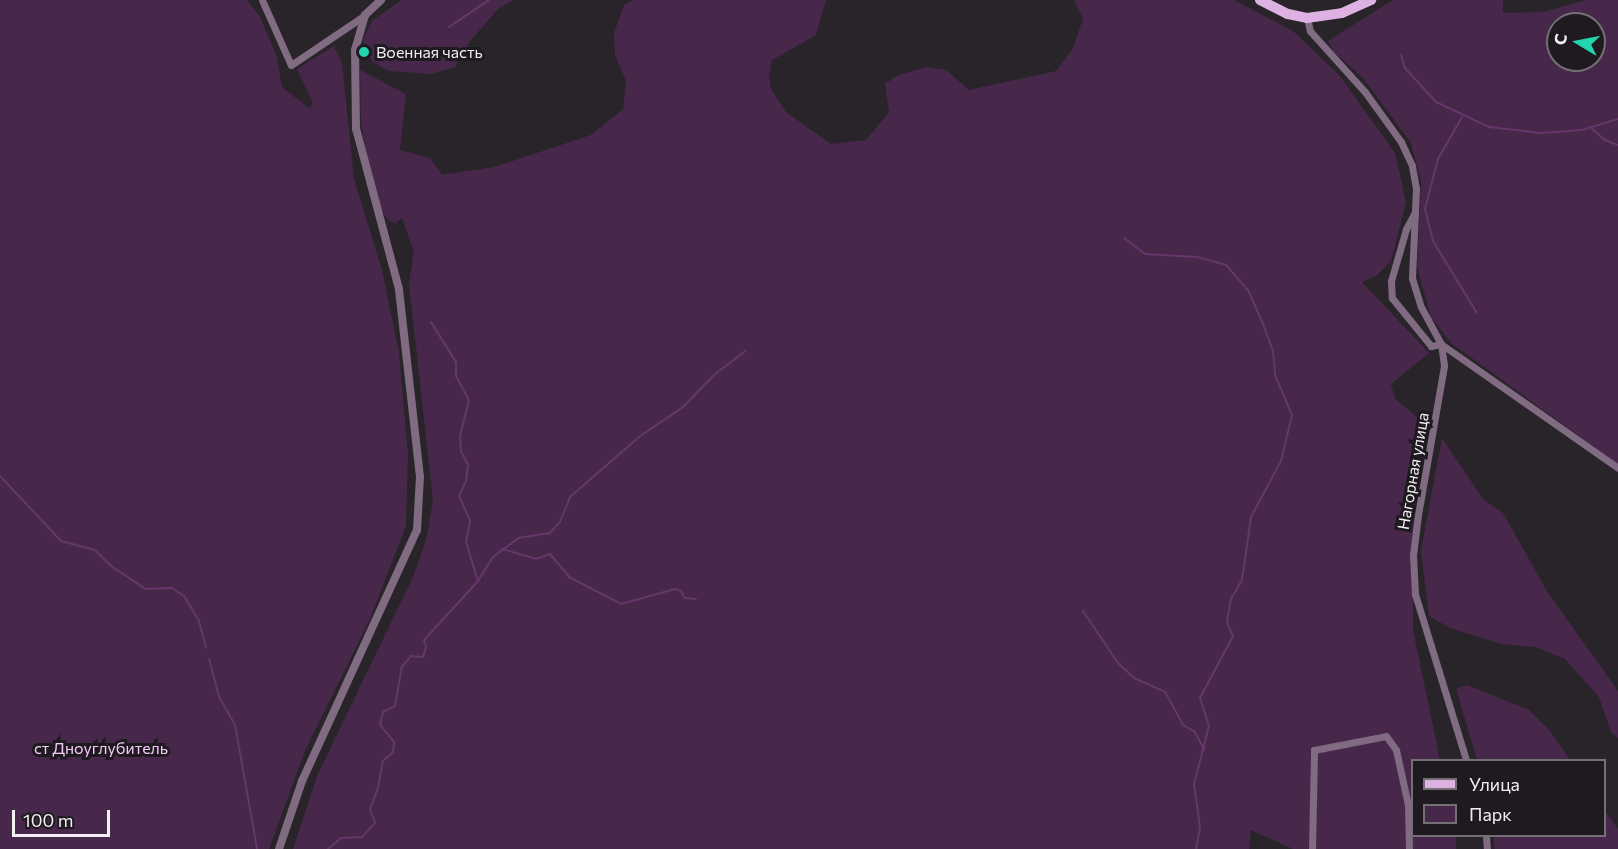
<!DOCTYPE html>
<html>
<head>
<meta charset="utf-8">
<style>
  body { margin:0 }
  #map { position:relative; width:1618px; height:849px; overflow:hidden; background:#292429; font-family:Commissioner,sans-serif }
  div>[style] { position:absolute }
  .green>* { inset:0; background:#47284b }
  .stream>* { height:2px; margin:-1px; padding:0 1px; transform-origin:1px; border-radius:1px; background:#65376a }
  .minor>* { height:7px; margin:-3.5px; padding:0 3.5px; transform-origin:3.5px; border-radius:3.5px; background:#816b83 }
  .tertiary>* { height:8px; margin:-4px; padding:0 4px; transform-origin:4px; border-radius:4px; background:#816b83 }
  .primary>* { height:10px; margin:-5px; padding:0 5px; transform-origin:5px; border-radius:5px; background:#ddb1e2 }
  .dots>* { width:16px; height:16px; translate:-50% -50%; box-sizing:border-box; border:3px solid #1f1a20; border-radius:50% }
  span { translate:-50% -50%; white-space:nowrap; text-align:center; line-height:1.15; -webkit-text-stroke:6px #1f1a20; paint-order:stroke }
  .poi-label { font-size:16px; color:#f2eef2 }
  .left { translate:0 -50%; text-align:left }
  .street-label { font-size:16px; color:#f2eef2 }
  .park-label { font-size:16px; color:#f4caf9 }
  .legend { position:absolute; left:1411px; top:759px; width:195px; height:78px; box-sizing:border-box; background:#1f1a20; border:2px solid #736f74; margin:0; padding:8px 10px; list-style:none; font-size:18px; color:#f2eef2 }
  .legend li { display:flex; align-items:center; gap:12px; height:30px }
  .legend b { width:30px; border:2px solid #736f74 }
  .north { position:absolute; left:1546px; top:12px; width:60px; height:60px; box-sizing:border-box; background:#1f1a20; border:2px solid #736f74; border-radius:50%; rotate:280deg; font-size:16px; font-weight:700; line-height:24px; text-align:center; color:#f2eef2 }
  .north::after { content:''; display:block; margin:auto; width:21px; height:27px; background:#23d5af; clip-path:polygon(50% 0,100% 100%,50% 72%,0 100%) }
  .scale { position:absolute; left:12px; top:810px; width:98px; height:27px; box-sizing:border-box; border:3px solid #f2eef2; border-top:0; padding-left:8px; font-size:18px; line-height:21px; white-space:nowrap; color:#f2eef2; -webkit-text-stroke:4px #1f1a20; paint-order:stroke }
</style>
</head>
<body>
<div id="map">
  <div class="green">
    <div style="clip-path:polygon(0 0,247px 0,260px 17px,277px 57px,282px 87px,309px 108px,313px 103px,297px 69px,334px 46px,342px 63px,354px 179px,382px 270px,399px 353px,408px 454px,406px 526px,370px 619px,305px 751px,269px 849px,0 849px)"></div>
    <div style="clip-path:polygon(402px 0,513px 0,498px 9px,471px 40px,455px 67px,432px 74px,389px 71px,373px 62px,365px 51px,363px 39px,373px 20px)"></div>
    <div style="clip-path:polygon(633px 0,826px 0,816px 35px,772px 60px,769px 77px,771px 89px,786px 112px,831px 144px,866px 140px,889px 112px,885px 84px,896px 76px,926px 67px,946px 70px,969px 90px,1056px 71px,1072px 50px,1083px 19px,1074px 0,1234px 0,1293px 31px,1339px 75px,1395px 153px,1406px 202px,1391px 261px,1376px 276px,1362px 282px,1429px 353px,1391px 384px,1395px 399px,1417px 417px,1422px 440px,1414px 490px,1413px 630px,1440px 760px,1412px 760px,1412px 836px,1456px 836px,1456px 849px,1293px 849px,1251px 830px,1249px 849px,293px 849px,317px 776px,412px 579px,426px 541px,433px 500px,409px 283px,414px 252px,402px 218px,396px 223px,389px 221px,382px 211px,370px 172px,361px 124px,360px 70px,406px 94px,400px 150px,430px 158px,442px 175px,494px 167px,591px 135px,623px 109px,626px 81px,615px 55px,614px 33px,624px 5px)"></div>
    <div style="clip-path:polygon(evenodd,1393px 0,1503px 0,1503px 13px,1543px 12px,1587px 0,1618px 0,1618px 464px,1451px 343px,1431px 317px,1417px 267px,1421px 181px,1411px 143px,1363px 78px,1334px 52px,1328px 41px,1393px 0,1558px 24px,1594px 24px,1594px 60px,1558px 60px,1558px 24px)"></div>
    <div style="clip-path:polygon(1442px 438px,1483px 499px,1503px 513px,1548px 593px,1618px 691px,1618px 738px,1611px 732px,1599px 697px,1565px 659px,1536px 647px,1501px 644px,1450px 628px,1429px 616px,1421px 551px)"></div>
    <div style="clip-path:polygon(1467px 685px,1529px 710px,1550px 731px,1570px 760px,1477px 760px,1456px 689px)"></div>
    <div style="clip-path:polygon(1605px 811px,1618px 829px,1618px 849px,1495px 849px,1493px 836px,1604px 836px)"></div>
  </div>
  <div class="stream">
    <div style="left:449px;top:27px;width:48px;rotate:-34deg"></div>
    <div style="left:1401px;top:55px;width:14px;rotate:73deg"></div>
    <div style="left:1405px;top:68px;width:46px;rotate:47.6deg"></div>
    <div style="left:1436px;top:102px;width:59px;rotate:25.3deg"></div>
    <div style="left:1489px;top:127px;width:51px;rotate:6.7deg"></div>
    <div style="left:1540px;top:133px;width:42px;rotate:-4.1deg"></div>
    <div style="left:1582px;top:130px;width:38px;rotate:-17deg"></div>
    <div style="left:1462px;top:117px;width:48px;rotate:119.7deg"></div>
    <div style="left:1438px;top:159px;width:52px;rotate:104.6deg"></div>
    <div style="left:1425px;top:209px;width:33px;rotate:76deg"></div>
    <div style="left:1433px;top:241px;width:84px;rotate:58.6deg"></div>
    <div style="left:1591px;top:128px;width:18px;rotate:41deg"></div>
    <div style="left:1605px;top:140px;width:14px;rotate:21deg"></div>
    <div style="left:1124px;top:238px;width:26px;rotate:37deg"></div>
    <div style="left:1145px;top:254px;width:52px;rotate:3.3deg"></div>
    <div style="left:1197px;top:257px;width:30px;rotate:15deg"></div>
    <div style="left:1226px;top:265px;width:33px;rotate:49deg"></div>
    <div style="left:1248px;top:290px;width:34px;rotate:66deg"></div>
    <div style="left:1262px;top:321px;width:32px;rotate:70deg"></div>
    <div style="left:1273px;top:351px;width:24px;rotate:85deg"></div>
    <div style="left:1275px;top:375px;width:43px;rotate:67deg"></div>
    <div style="left:1292px;top:415px;width:47px;rotate:103.4deg"></div>
    <div style="left:1281px;top:461px;width:64px;rotate:118.2deg"></div>
    <div style="left:1251px;top:517px;width:64px;rotate:98.1deg"></div>
    <div style="left:1242px;top:580px;width:22px;rotate:120deg"></div>
    <div style="left:1231px;top:599px;width:23px;rotate:100deg"></div>
    <div style="left:1227px;top:622px;width:15px;rotate:67deg"></div>
    <div style="left:1233px;top:636px;width:70px;rotate:118deg"></div>
    <div style="left:1200px;top:698px;width:29px;rotate:72deg"></div>
    <div style="left:1209px;top:726px;width:60px;rotate:104.5deg"></div>
    <div style="left:1194px;top:784px;width:43px;rotate:82.1deg"></div>
    <div style="left:1200px;top:827px;width:22px;rotate:100deg"></div>
    <div style="left:431px;top:322px;width:47px;rotate:58deg"></div>
    <div style="left:456px;top:362px;width:14px;rotate:90deg"></div>
    <div style="left:456px;top:376px;width:27px;rotate:62deg"></div>
    <div style="left:469px;top:400px;width:37px;rotate:104deg"></div>
    <div style="left:460px;top:436px;width:15px;rotate:86deg"></div>
    <div style="left:461px;top:451px;width:16px;rotate:63deg"></div>
    <div style="left:468px;top:465px;width:16px;rotate:97deg"></div>
    <div style="left:466px;top:481px;width:17px;rotate:115deg"></div>
    <div style="left:459px;top:496px;width:27px;rotate:66deg"></div>
    <div style="left:470px;top:521px;width:21px;rotate:101deg"></div>
    <div style="left:466px;top:542px;width:41px;rotate:72.9deg"></div>
    <div style="left:0;top:476px;width:89px;rotate:46.8deg"></div>
    <div style="left:61px;top:541px;width:35px;rotate:15deg"></div>
    <div style="left:95px;top:550px;width:23px;rotate:45deg"></div>
    <div style="left:111px;top:566px;width:42px;rotate:33.3deg"></div>
    <div style="left:146px;top:589px;width:26px;rotate:-2deg"></div>
    <div style="left:172px;top:588px;width:14px;rotate:34deg"></div>
    <div style="left:184px;top:596px;width:29px;rotate:59deg"></div>
    <div style="left:199px;top:621px;width:28px;rotate:75deg"></div>
    <div style="left:502px;top:549px;width:35px;rotate:16deg"></div>
    <div style="left:536px;top:559px;width:15px;rotate:-20deg"></div>
    <div style="left:550px;top:554px;width:30px;rotate:50deg"></div>
    <div style="left:569px;top:577px;width:59px;rotate:27.4deg"></div>
    <div style="left:621px;top:604px;width:56px;rotate:-15.5deg"></div>
    <div style="left:675px;top:589px;width:6px;rotate:18deg"></div>
    <div style="left:681px;top:591px;width:8px;rotate:60deg"></div>
    <div style="left:685px;top:598px;width:11px;rotate:5deg"></div>
    <div style="left:1083px;top:611px;width:63px;rotate:56.1deg"></div>
    <div style="left:1118px;top:663px;width:22px;rotate:43deg"></div>
    <div style="left:1134px;top:678px;width:34px;rotate:24deg"></div>
    <div style="left:1165px;top:692px;width:38px;rotate:61deg"></div>
    <div style="left:1183px;top:725px;width:13px;rotate:29deg"></div>
    <div style="left:1194px;top:731px;width:21px;rotate:61deg"></div>
    <div style="left:209px;top:659px;width:39px;rotate:75deg"></div>
    <div style="left:219px;top:697px;width:32px;rotate:60deg"></div>
    <div style="left:235px;top:725px;width:126px;rotate:79.9deg"></div>
    <div style="left:328px;top:849px;width:17px;rotate:-40deg"></div>
    <div style="left:341px;top:838px;width:21px;rotate:-3deg"></div>
    <div style="left:362px;top:837px;width:19px;rotate:-47deg"></div>
    <div style="left:375px;top:823px;width:15px;rotate:-110deg"></div>
    <div style="left:370px;top:809px;width:22px;rotate:-69deg"></div>
    <div style="left:378px;top:788px;width:27px;rotate:-80deg"></div>
    <div style="left:383px;top:761px;width:13px;rotate:-42deg"></div>
    <div style="left:393px;top:752px;width:10px;rotate:-84deg"></div>
    <div style="left:394px;top:742px;width:22px;rotate:-129deg"></div>
    <div style="left:380px;top:725px;width:13px;rotate:-77deg"></div>
    <div style="left:383px;top:712px;width:13px;rotate:-27deg"></div>
    <div style="left:395px;top:706px;width:40px;rotate:-80deg"></div>
    <div style="left:402px;top:667px;width:14px;rotate:-51deg"></div>
    <div style="left:411px;top:656px;width:12px;rotate:5deg"></div>
    <div style="left:423px;top:657px;width:10px;rotate:-73deg"></div>
    <div style="left:426px;top:647px;width:7px;rotate:-106deg"></div>
    <div style="left:424px;top:640px;width:80px;rotate:-47.5deg"></div>
    <div style="left:478px;top:581px;width:28px;rotate:-58deg"></div>
    <div style="left:493px;top:557px;width:31px;rotate:-37deg"></div>
    <div style="left:518px;top:538px;width:32px;rotate:-9deg"></div>
    <div style="left:550px;top:533px;width:15px;rotate:-48deg"></div>
    <div style="left:560px;top:522px;width:27px;rotate:-68deg"></div>
    <div style="left:570px;top:497px;width:91px;rotate:-41deg"></div>
    <div style="left:639px;top:437px;width:53px;rotate:-34.3deg"></div>
    <div style="left:683px;top:407px;width:46px;rotate:-45.9deg"></div>
    <div style="left:715px;top:374px;width:39px;rotate:-37deg"></div>
  </div>
  <div class="minor">
    <div style="left:262px;top:0;width:71px;rotate:66deg"></div>
    <div style="left:291px;top:65px;width:89px;rotate:-34deg"></div>
    <div style="left:1307px;top:18px;width:13px;rotate:77deg"></div>
    <div style="left:1310px;top:31px;width:82px;rotate:48deg"></div>
    <div style="left:1365px;top:92px;width:62px;rotate:54.2deg"></div>
    <div style="left:1401px;top:142px;width:26px;rotate:65deg"></div>
    <div style="left:1412px;top:166px;width:23px;rotate:80deg"></div>
    <div style="left:1416px;top:189px;width:89px;rotate:92.6deg"></div>
    <div style="left:1412px;top:278px;width:30px;rotate:73deg"></div>
    <div style="left:1421px;top:307px;width:42px;rotate:61.6deg"></div>
    <div style="left:1441px;top:344px;width:216px;rotate:35deg"></div>
    <div style="left:1415px;top:212px;width:19px;rotate:118deg"></div>
    <div style="left:1406px;top:229px;width:54px;rotate:106.1deg"></div>
    <div style="left:1391px;top:281px;width:17px;rotate:87deg"></div>
    <div style="left:1392px;top:298px;width:62px;rotate:50.9deg"></div>
    <div style="left:1431px;top:346px;width:10px;rotate:-11deg"></div>
    <div style="left:1441px;top:344px;width:22px;rotate:82deg"></div>
    <div style="left:1444px;top:366px;width:151px;rotate:99.9deg"></div>
    <div style="left:1418px;top:515px;width:40px;rotate:97.1deg"></div>
    <div style="left:1413px;top:555px;width:39px;rotate:87deg"></div>
    <div style="left:1415px;top:594px;width:174px;rotate:72.9deg"></div>
    <div style="left:1486px;top:836px;width:13px;rotate:86deg"></div>
    <div style="left:1312px;top:849px;width:99px;rotate:-88.8deg"></div>
    <div style="left:1314px;top:750px;width:73px;rotate:-11deg"></div>
    <div style="left:1386px;top:736px;width:17px;rotate:54deg"></div>
    <div style="left:1396px;top:750px;width:56px;rotate:77.7deg"></div>
    <div style="left:1408px;top:805px;width:44px;rotate:88.7deg"></div>
  </div>
  <div class="tertiary">
    <div style="left:279px;top:849px;width:72px;rotate:-71.3deg"></div>
    <div style="left:302px;top:781px;width:276px;rotate:-65.4deg"></div>
    <div style="left:417px;top:530px;width:53px;rotate:-86.8deg"></div>
    <div style="left:420px;top:477px;width:189px;rotate:-96.4deg"></div>
    <div style="left:399px;top:289px;width:166px;rotate:-105deg"></div>
    <div style="left:356px;top:129px;width:79px;rotate:-90.7deg"></div>
    <div style="left:355px;top:50px;width:36px;rotate:-74deg"></div>
    <div style="left:365px;top:15px;width:22px;rotate:-43deg"></div>
  </div>
  <div class="primary">
    <div style="left:1260px;top:0;width:31px;rotate:27deg"></div>
    <div style="left:1288px;top:14px;width:19px;rotate:12deg"></div>
    <div style="left:1307px;top:18px;width:35px;rotate:-8deg"></div>
    <div style="left:1342px;top:13px;width:32px;rotate:-24deg"></div>
  </div>
  <div class="dots">
    <div style="left:364px;top:52px;background:#23d5af"></div>
  </div>
  <div class="poi-label">
    <span class="left" style="left:376px;top:52px">Военная часть</span>
  </div>
  <div class="street-label">
    <span style="left:1413px;top:471px;rotate:-80deg">Нагорная улица</span>
  </div>
  <div class="park-label">
    <span style="left:101px;top:748px">ст Дноуглубитель</span>
  </div>
  <ul class="legend">
  <li><b style="height:8px;background:#ddb1e2"></b>Улица</li>
  <li><b style="height:16px;background:#47284b"></b>Парк</li>
  </ul>
  <div class="north">С</div>
  <div class="scale">100 m</div>
</div>
</body>
</html>
